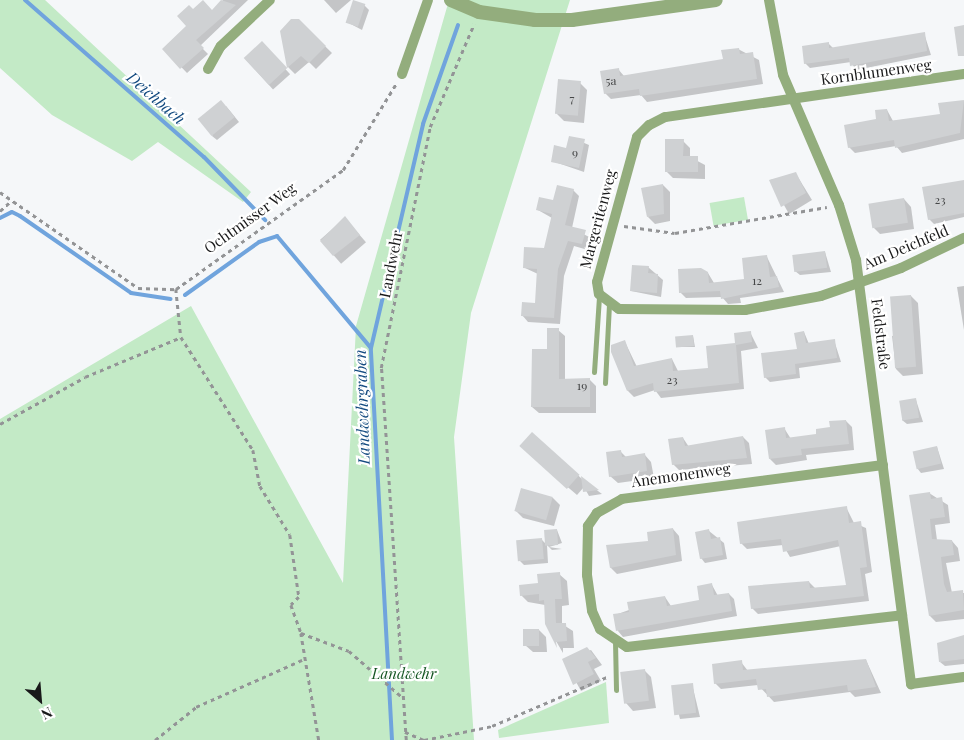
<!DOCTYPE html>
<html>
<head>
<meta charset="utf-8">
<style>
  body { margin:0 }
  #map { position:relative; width:964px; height:740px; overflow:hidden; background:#f5f7f9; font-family:"Playfair Display",serif }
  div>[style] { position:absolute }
  .green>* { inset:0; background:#c3eac6; transform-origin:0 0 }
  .shadow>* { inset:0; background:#0003; transform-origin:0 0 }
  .stream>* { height:4px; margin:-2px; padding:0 2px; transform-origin:2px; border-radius:2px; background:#70a4dd }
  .building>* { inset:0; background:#cfd1d3; transform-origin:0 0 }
  .path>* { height:2.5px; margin-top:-1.25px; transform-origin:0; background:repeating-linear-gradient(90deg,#939496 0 4px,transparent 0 8px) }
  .service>* { height:5px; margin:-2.5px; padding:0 2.5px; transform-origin:2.5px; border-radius:2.5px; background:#93ad7d }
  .minor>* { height:10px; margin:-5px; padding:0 5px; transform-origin:5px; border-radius:5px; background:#93ad7d }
  .tertiary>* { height:14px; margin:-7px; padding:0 7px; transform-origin:7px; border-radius:7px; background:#93ad7d }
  span { translate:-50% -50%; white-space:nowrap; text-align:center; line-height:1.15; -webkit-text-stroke:4.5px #fff; paint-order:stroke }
  .number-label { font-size:12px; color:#464748 }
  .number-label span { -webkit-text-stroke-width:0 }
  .street-label { font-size:15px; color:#19191a }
  .park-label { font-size:15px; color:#155622; font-style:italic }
  .water-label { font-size:16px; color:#144b80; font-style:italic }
  .north { position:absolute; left:15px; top:675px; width:50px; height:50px; -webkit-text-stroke:4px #fff; paint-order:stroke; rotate:153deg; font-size:14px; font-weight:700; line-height:20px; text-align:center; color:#19191a }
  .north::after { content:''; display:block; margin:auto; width:18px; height:22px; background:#19191a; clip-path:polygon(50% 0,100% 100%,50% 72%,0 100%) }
</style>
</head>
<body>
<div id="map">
  <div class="green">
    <div style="clip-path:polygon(0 0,45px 0,251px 192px,243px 202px,158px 142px,132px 161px,52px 115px,0 68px)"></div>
    <div style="clip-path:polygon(449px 0,570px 0,471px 313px,454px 437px,474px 740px,0 740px,0 419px,191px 306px,343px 583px,356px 326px)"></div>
    <div style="left:744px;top:197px;width:23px;height:35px;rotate:80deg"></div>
    <div style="clip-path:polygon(606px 682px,609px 723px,499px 738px,498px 730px)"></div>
  </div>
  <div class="shadow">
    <div style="clip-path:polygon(223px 0,248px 0,200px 46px,208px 54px,187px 73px,164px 49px,188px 26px,194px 11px,212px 11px)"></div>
    <div style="clip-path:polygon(324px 0,351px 0,336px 13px)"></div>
    <div style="clip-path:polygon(364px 5px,369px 10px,362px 30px,347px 22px)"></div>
    <div style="clip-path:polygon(298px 20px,332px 53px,316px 69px,309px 62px,295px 74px,288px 67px,282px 31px)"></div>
    <div style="clip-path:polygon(924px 33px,931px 55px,856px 70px,851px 62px,810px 68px,805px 63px,828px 43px,834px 49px)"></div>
    <div style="left:262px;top:43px;width:42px;height:23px;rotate:48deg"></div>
    <div style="clip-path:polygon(738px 49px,759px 60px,763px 84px,647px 102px,641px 95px,611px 99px,605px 93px,618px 69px,624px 76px,724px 61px)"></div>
    <div style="clip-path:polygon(580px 83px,587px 90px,584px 123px,564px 121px,557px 114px)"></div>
    <div style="clip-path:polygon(964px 101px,964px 139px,902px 153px,896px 146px,855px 153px,849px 147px,887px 110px,893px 121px,941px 115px,940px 104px)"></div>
    <div style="clip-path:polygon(226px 106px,239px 122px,217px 140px,212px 136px)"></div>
    <div style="clip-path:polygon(570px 137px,589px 145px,584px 172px,552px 161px,567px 149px)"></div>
    <div style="clip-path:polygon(683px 141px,690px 148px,690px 157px,705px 165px,705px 179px,673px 178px,666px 171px)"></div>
    <div style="clip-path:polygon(796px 174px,812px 200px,789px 214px,770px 180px)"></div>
    <div style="clip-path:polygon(964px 181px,964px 217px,934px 224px,929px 219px)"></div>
    <div style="clip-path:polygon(663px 185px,670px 192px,670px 221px,655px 224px,648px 217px)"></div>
    <div style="clip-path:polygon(573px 190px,579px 196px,572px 228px,591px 238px,588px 250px,574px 246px,564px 276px,560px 324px,528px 322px,522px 315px,536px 305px,538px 274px,525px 268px,545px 249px,552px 218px,538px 210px)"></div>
    <div style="clip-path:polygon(904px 199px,911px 207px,914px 229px,880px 234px,873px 227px)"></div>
    <div style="left:345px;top:218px;width:32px;height:33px;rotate:49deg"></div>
    <div style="clip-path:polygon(825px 252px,831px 272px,800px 275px,795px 271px)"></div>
    <div style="clip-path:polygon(767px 257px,784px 292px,740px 298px,741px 303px,728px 304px,722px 297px,686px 298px,680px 292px,708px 273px,714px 283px,746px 280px)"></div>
    <div style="clip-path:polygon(648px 267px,663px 280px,661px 297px,631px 291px)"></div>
    <div style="clip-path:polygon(964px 286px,964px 330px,957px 287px)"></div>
    <div style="clip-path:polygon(911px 296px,918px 303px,923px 374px,903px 376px,896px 369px,892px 336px,897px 335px)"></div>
    <div style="clip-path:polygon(558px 330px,565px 336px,565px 380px,590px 380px,596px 386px,596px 413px,539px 413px,532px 407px)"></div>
    <div style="clip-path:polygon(750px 332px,758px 348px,741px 351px,744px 389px,661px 398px,655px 390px,634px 397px,628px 391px,625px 342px,637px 367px,672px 359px,678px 371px,709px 369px,708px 347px,737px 344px)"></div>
    <div style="clip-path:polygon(804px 332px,809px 344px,834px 340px,841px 362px,799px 368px,800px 378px,770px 382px,765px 377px,798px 350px)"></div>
    <div style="clip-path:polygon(693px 336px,695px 347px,677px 347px)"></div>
    <div style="clip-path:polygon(916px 400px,923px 422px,907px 424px,902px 420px)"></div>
    <div style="clip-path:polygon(846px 421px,852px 427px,854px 450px,806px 455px,807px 460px,776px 465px,770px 459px,784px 428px,791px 439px,818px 435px)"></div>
    <div style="clip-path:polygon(532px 433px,582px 479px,602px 494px,589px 496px,584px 487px,577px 495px,529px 454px)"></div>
    <div style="clip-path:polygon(743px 437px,749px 443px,752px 464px,679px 470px,673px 464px,683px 438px,689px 447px)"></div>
    <div style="clip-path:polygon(937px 447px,944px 469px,921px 473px,917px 468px)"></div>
    <div style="clip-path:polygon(620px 451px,626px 457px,644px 454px,651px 462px,654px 478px,618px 483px,610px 476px)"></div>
    <div style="clip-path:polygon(522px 489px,553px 498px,560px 505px,554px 526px,523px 518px,516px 511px)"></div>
    <div style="clip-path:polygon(929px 493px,948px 505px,950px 523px,935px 525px,937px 540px,952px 541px,958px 548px,960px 561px,946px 563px,952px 593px,964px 593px,964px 619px,936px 622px,930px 616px)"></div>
    <div style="clip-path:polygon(846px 507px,854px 523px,866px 528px,872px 572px,865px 574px,869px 601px,758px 614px,752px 608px,809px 582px,815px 588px,847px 586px,841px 546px,790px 557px,783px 545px,747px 549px,741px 543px)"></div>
    <div style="clip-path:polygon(673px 529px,679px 536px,682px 561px,617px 574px,611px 568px,608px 547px,649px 542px)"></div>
    <div style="clip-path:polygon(557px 530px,562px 543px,549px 547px,562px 549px,552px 550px,547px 545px,548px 563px,524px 565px,520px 561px,542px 540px,547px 545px)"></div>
    <div style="clip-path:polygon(709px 531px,724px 543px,727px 559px,705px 563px,701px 558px)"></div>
    <div style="clip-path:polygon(559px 574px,567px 581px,569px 605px,562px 606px,562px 624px,573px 631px,574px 648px,563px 648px,563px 653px,546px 624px,545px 605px,528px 602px,521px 595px)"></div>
    <div style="clip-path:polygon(712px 585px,718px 596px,729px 594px,734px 599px,737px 616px,623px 637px,618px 631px,615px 615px,665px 597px,671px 606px,701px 601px)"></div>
    <div style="clip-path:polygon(539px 630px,546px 637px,547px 652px,533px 652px,525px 645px)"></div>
    <div style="clip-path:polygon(964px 637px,964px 664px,945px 666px,940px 662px)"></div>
    <div style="clip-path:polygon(591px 650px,602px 665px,594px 669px,601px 681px,581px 691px,564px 660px)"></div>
    <div style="clip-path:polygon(866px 660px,881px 693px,855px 697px,850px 692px,774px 702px,758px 685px,721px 689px,715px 683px,741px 662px,748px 671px)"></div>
    <div style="clip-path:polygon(644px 670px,651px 677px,656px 708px,633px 711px,626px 703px)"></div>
    <div style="clip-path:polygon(692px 684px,700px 717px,680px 719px,672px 686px)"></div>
  </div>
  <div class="stream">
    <div style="left:25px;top:0;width:238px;rotate:41.3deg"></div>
    <div style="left:204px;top:157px;width:88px;rotate:45.9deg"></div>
    <div style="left:0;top:218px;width:13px;rotate:-27deg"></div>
    <div style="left:12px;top:212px;width:9px;rotate:27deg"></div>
    <div style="left:20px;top:216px;width:135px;rotate:34.7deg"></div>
    <div style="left:131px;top:293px;width:40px;rotate:8.5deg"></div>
    <div style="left:185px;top:295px;width:91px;rotate:-35.6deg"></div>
    <div style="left:259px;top:242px;width:19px;rotate:-18deg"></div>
    <div style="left:277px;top:236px;width:146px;rotate:50deg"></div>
    <div style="left:392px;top:740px;width:393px;rotate:-93.1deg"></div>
    <div style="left:371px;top:348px;width:230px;rotate:-76.9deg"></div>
    <div style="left:423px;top:124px;width:105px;rotate:-70.5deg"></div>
  </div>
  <div class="building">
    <div style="clip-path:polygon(203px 0,212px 10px,221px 0,236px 5px,196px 40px,204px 48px,180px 69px,162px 49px,186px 26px,177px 16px,189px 5px,193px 9px)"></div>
    <div style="left:353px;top:0;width:13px;height:24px;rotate:18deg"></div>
    <div style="clip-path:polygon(291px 19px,299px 19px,326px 46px,309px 63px,301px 56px,287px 68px,280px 31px)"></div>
    <div style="clip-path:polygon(964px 25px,964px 56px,958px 56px,954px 27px)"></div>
    <div style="clip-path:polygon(925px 32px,927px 51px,850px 66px,849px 58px,804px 64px,802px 46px,829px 42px,829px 48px)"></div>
    <div style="left:262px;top:41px;width:37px;height:25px;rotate:47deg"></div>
    <div style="clip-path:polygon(739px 48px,740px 54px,753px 52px,757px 79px,640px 96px,639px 89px,604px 94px,600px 71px,619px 68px,620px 76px,723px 59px,721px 50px)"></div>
    <div style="left:558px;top:79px;width:23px;height:35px;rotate:5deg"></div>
    <div style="left:221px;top:100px;width:22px;height:30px;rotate:51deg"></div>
    <div style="clip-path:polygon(964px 100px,960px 133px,895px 148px,894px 140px,848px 148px,844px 125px,876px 119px,875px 110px,887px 109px,889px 121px,940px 114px,938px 103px)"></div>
    <div style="clip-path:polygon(569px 136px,585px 139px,579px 168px,551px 162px,554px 145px,566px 148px)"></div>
    <div style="clip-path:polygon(665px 139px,684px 139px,683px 156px,698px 156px,698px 172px,665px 172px)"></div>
    <div style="clip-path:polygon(796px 172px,806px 193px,781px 207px,769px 180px)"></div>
    <div style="clip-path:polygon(964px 180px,964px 213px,928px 220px,922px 187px)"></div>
    <div style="clip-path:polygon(663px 184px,664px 214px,647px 217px,641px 188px)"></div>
    <div style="clip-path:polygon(557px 185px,574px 189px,565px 225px,586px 230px,582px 244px,568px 241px,558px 269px,554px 318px,521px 316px,522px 302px,535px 303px,537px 269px,523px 268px,524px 247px,544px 248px,552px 214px,536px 210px,539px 197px,553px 200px)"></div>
    <div style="left:904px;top:198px;width:25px;height:36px;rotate:81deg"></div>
    <div style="clip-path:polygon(345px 216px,360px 235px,333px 256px,320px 241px)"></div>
    <div style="left:825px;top:251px;width:17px;height:33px;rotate:83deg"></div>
    <div style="clip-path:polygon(767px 255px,770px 277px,777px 276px,779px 287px,721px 299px,720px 291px,679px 293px,678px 269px,701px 268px,708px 272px,709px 283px,744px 279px,742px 258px)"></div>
    <div style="clip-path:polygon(632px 265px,649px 266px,648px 273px,658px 274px,657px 293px,630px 291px)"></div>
    <div style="left:911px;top:295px;width:72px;height:21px;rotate:86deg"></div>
    <div style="clip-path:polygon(547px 328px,559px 328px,559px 379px,590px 378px,590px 407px,531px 407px,532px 349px,547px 349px)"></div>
    <div style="clip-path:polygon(751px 331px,752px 342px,736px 345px,739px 383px,654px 392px,653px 383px,627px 391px,611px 352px,611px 345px,625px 340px,634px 366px,672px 358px,673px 371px,708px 368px,706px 346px,735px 343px,734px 333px)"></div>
    <div style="clip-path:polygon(804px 331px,806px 343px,835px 339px,837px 358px,795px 364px,796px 374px,764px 378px,761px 353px,797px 349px,794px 333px)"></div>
    <div style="left:693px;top:335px;width:11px;height:18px;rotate:85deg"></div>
    <div style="left:916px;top:398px;width:20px;height:17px;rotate:81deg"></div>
    <div style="clip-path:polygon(846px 420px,849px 444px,801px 449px,802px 455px,769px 459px,765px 430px,785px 427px,786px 438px,816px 434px,816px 429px,830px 427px,829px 421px)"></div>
    <div style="left:532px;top:432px;width:64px;height:19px;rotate:42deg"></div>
    <div style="clip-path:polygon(743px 436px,747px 458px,672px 465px,668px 439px,683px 437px,685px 446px)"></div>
    <div style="left:937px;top:446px;width:18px;height:25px;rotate:77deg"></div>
    <div style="clip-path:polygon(621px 450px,622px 457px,645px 453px,647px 471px,609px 477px,606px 452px)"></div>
    <div style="clip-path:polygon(581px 476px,599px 490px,583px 492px)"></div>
    <div style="left:521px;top:488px;width:33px;height:24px;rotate:16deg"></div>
    <div style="clip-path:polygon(930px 492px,931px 499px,942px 497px,945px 517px,930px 519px,932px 539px,952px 540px,954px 555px,941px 557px,944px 584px,947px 592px,963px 590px,964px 610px,929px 616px,909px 495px)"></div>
    <div style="clip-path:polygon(847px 506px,849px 523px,861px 521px,867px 567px,860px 568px,864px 596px,751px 609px,748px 586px,809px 581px,810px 588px,846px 585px,838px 540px,783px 552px,781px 539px,740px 544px,737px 522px)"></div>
    <div style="clip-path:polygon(673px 528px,676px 555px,610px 568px,606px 545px,648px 541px,647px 532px)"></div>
    <div style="left:557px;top:529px;width:16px;height:13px;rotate:86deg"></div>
    <div style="clip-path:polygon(709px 529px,711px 539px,720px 537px,723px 555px,700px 559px,695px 532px)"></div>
    <div style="left:542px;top:538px;width:21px;height:26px;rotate:85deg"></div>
    <div style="clip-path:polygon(560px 572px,562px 599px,555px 599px,556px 623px,566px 623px,567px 641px,556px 642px,557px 648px,545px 624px,544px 600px,539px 601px,539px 594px,520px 596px,519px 585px,538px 583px,537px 574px)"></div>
    <div style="clip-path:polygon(712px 583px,714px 595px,729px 593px,732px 611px,616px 631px,613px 614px,629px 612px,627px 602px,665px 596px,667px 606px,699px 600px,697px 586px)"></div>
    <div style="left:523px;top:629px;width:16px;height:17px"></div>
    <div style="clip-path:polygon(964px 635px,964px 659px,939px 662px,937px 643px)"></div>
    <div style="clip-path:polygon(587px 647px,596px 658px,588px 662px,594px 674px,573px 685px,562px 659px)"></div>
    <div style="clip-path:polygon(866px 659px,876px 687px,848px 691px,847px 685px,767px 697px,766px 689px,758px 690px,756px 679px,714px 684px,712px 664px,742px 660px,743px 670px)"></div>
    <div style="left:645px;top:669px;width:32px;height:25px;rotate:83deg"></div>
    <div style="left:693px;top:683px;width:30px;height:22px;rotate:84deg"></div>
  </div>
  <div class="path">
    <div style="left:0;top:192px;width:168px;rotate:34.8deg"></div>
    <div style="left:138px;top:288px;width:38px;rotate:2deg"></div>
    <div style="left:176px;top:289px;width:205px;rotate:-35.5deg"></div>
    <div style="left:343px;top:170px;width:101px;rotate:-58.4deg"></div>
    <div style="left:0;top:211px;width:13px;rotate:-42deg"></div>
    <div style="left:624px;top:226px;width:51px;rotate:7.8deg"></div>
    <div style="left:675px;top:233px;width:154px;rotate:-9.7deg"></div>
    <div style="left:176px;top:289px;width:48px;rotate:84.1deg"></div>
    <div style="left:181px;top:337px;width:134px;rotate:57.5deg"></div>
    <div style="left:253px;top:450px;width:37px;rotate:79deg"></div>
    <div style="left:260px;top:486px;width:57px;rotate:58.5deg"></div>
    <div style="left:290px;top:535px;width:63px;rotate:81.7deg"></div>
    <div style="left:299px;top:597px;width:11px;rotate:135deg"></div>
    <div style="left:291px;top:605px;width:30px;rotate:70deg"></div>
    <div style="left:301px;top:633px;width:109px;rotate:80.5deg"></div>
    <div style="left:0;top:424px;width:97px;rotate:-28.9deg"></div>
    <div style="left:85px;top:377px;width:104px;rotate:-22.6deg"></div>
    <div style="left:301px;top:633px;width:51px;rotate:20.6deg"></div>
    <div style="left:349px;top:651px;width:69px;rotate:40.9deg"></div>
    <div style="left:405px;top:732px;width:21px;rotate:23deg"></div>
    <div style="left:155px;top:740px;width:53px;rotate:-38.8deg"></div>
    <div style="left:196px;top:707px;width:116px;rotate:-23.9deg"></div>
    <div style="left:406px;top:740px;width:373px;rotate:-93.8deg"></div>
    <div style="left:381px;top:368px;width:246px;rotate:-78.5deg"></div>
    <div style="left:430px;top:127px;width:112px;rotate:-66.9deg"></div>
    <div style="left:424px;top:740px;width:69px;rotate:-11.6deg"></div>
    <div style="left:492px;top:726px;width:127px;rotate:-23.1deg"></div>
  </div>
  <div class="service">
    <div style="left:594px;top:372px;width:76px;rotate:-86.2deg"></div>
    <div style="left:605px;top:383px;width:78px;rotate:-87.1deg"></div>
    <div style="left:615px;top:641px;width:49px;rotate:88.8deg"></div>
  </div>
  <div class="minor">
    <div style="left:769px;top:0;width:76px;rotate:79.4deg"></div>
    <div style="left:783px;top:75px;width:142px;rotate:66.7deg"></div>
    <div style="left:839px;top:205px;width:58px;rotate:72.8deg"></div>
    <div style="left:856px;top:260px;width:428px;rotate:82.6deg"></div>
    <div style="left:911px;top:684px;width:53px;rotate:-7.5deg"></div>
    <div style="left:208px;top:69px;width:26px;rotate:-61deg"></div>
    <div style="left:221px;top:46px;width:67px;rotate:-43.2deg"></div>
    <div style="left:402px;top:74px;width:78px;rotate:-70.6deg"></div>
    <div style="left:964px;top:74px;width:302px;rotate:171.8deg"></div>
    <div style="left:665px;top:117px;width:18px;rotate:153deg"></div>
    <div style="left:649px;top:125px;width:17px;rotate:135deg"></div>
    <div style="left:637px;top:137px;width:150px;rotate:105.4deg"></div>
    <div style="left:597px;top:282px;width:12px;rotate:81deg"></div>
    <div style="left:599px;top:294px;width:25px;rotate:37deg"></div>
    <div style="left:619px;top:309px;width:126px;rotate:0.5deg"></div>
    <div style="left:745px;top:310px;width:77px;rotate:-10.4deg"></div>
    <div style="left:821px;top:296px;width:85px;rotate:-19.3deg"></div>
    <div style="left:901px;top:268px;width:70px;rotate:-25.5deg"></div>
    <div style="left:883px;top:465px;width:263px;rotate:172.6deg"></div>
    <div style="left:622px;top:499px;width:29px;rotate:151deg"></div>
    <div style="left:597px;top:513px;width:16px;rotate:125deg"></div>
    <div style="left:588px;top:526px;width:49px;rotate:91.2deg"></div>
    <div style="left:587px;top:575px;width:36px;rotate:82deg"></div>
    <div style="left:592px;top:611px;width:20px;rotate:66deg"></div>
    <div style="left:600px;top:629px;width:32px;rotate:34deg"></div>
    <div style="left:627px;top:647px;width:277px;rotate:-6.6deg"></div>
  </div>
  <div class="tertiary">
    <div style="left:451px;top:0;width:30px;rotate:23deg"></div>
    <div style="left:479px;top:12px;width:57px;rotate:8.1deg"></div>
    <div style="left:535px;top:20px;width:37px"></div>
    <div style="left:572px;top:20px;width:145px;rotate:-7.9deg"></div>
  </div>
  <div class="number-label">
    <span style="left:611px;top:81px">5a</span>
    <span style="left:572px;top:99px">7</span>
    <span style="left:575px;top:153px">9</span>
    <span style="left:940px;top:200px">23</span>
    <span style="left:757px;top:281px">12</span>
    <span style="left:672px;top:380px">23</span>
    <span style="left:582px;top:386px">19</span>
  </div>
  <div class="street-label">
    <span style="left:876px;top:72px;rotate:-8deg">Kornblumenweg</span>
    <span style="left:250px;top:218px;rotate:-36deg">Ochtmisser Weg</span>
    <span style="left:598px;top:219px;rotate:-75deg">Margeritenweg</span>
    <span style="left:906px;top:247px;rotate:-23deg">Am Deichfeld</span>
    <span style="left:391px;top:264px;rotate:-79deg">Landwehr</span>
    <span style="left:881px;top:334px;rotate:83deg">Feldstraße</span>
    <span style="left:681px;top:475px;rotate:-8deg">Anemonenweg</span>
  </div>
  <div class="park-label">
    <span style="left:404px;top:674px">Landwehr</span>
  </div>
  <div class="water-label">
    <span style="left:156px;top:98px;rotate:41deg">Deichbach</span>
    <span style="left:362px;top:407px;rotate:-92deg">Landwehrgraben</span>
  </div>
  <div class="north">N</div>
</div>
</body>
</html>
